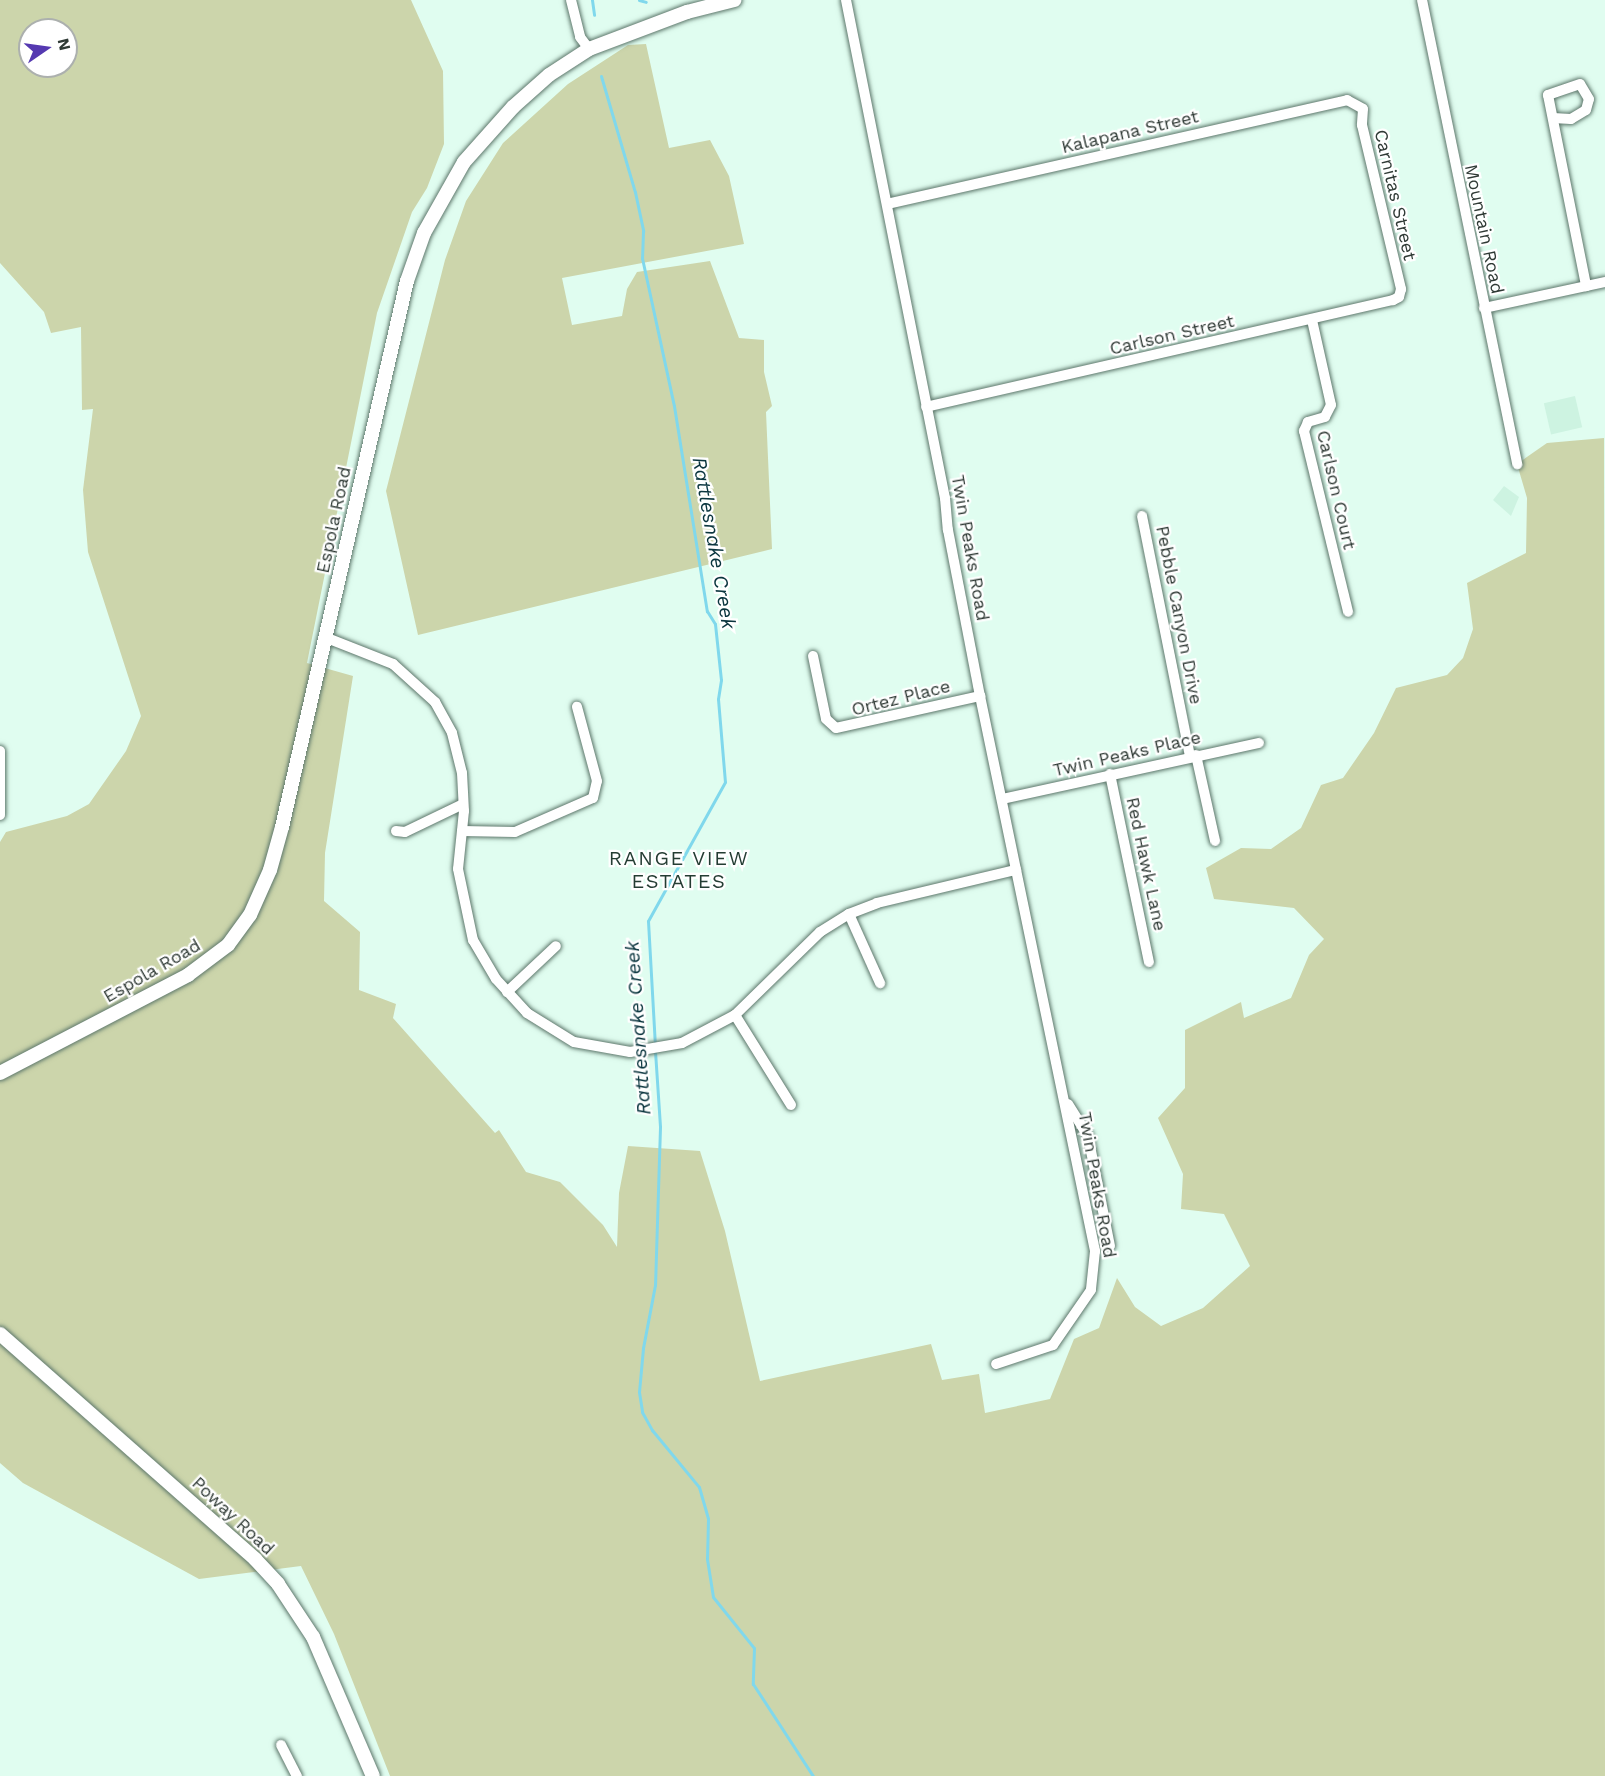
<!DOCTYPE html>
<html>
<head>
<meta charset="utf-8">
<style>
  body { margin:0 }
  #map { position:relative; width:1605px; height:1776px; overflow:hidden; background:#e0fdf0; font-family:"Work Sans",sans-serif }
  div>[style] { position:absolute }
  .built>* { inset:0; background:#cdf3e1; transform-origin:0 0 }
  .green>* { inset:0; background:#ccd5ab }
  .stream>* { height:3px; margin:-1.5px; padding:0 1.5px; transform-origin:1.5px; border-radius:1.5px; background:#80d8ec }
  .roads { filter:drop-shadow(0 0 2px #5d776b) drop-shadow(0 0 2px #5d776b) }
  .minor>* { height:10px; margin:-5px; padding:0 5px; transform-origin:5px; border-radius:5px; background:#fff }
  .major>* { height:14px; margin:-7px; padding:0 7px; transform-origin:7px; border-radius:7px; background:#fff }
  span { translate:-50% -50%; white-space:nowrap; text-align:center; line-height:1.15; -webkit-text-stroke:4.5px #fff; paint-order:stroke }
  .street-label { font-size:18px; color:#2f3a35 }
  .water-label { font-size:20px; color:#0a353e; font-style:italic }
  .neighbourhood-label { font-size:20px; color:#243d33; letter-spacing:1.5px }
  .north { position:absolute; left:18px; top:18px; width:60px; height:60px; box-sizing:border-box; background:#fff; border:2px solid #acb0ae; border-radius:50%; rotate:77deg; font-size:16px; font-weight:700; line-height:24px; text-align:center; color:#2f3a35 }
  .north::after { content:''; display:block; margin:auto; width:21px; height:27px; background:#5539b1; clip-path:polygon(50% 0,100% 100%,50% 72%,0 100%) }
</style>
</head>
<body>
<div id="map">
  <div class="built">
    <div style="left:1575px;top:396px;width:32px;height:32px;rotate:77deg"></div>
    <div style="clip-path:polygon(1504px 486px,1519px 497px,1511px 516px,1493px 500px)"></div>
  </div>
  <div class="green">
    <div style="clip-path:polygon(evenodd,0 0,411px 0,443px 71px,444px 144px,427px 188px,412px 212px,377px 313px,307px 663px,353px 676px,325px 853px,324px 901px,360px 932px,359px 990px,396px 1004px,393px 1018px,495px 1133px,499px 1130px,526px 1172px,560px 1182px,603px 1225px,617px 1247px,619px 1193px,628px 1146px,700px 1151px,725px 1231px,760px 1381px,931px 1344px,942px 1380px,979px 1374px,985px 1413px,1050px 1399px,1074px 1339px,1099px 1328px,1117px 1278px,1135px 1307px,1161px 1326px,1203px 1308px,1250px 1266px,1224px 1214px,1181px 1209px,1183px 1174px,1158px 1118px,1185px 1088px,1185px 1030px,1241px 1002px,1244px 1018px,1291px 998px,1309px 955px,1324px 939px,1294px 908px,1214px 899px,1206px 868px,1241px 848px,1271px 849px,1301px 828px,1321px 785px,1343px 778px,1374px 733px,1396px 688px,1447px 675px,1463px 658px,1473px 629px,1467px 583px,1526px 553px,1527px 498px,1517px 464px,1547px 443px,1604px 438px,1605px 1776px,390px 1776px,334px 1634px,301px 1566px,199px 1579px,23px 1483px,0 1463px,0 842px,6px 832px,67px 816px,89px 804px,126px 751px,141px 716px,88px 552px,83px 490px,93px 409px,82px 410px,81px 327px,51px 333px,44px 312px,0 263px,0 0,30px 30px,66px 30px,66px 66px,30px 66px,30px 30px)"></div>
    <div style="clip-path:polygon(646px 44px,669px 148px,710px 140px,729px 176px,744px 244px,562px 278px,572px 325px,622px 316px,627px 289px,637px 272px,710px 261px,739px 338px,764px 340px,764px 372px,772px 406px,766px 412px,772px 549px,418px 635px,386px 491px,445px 260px,466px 201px,503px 143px,568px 84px,628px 45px)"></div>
  </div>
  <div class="stream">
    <div style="left:592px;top:0;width:15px;rotate:82deg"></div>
    <div style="left:639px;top:0;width:7px;rotate:16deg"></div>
    <div style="left:601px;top:76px;width:121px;rotate:73.7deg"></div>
    <div style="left:635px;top:192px;width:40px;rotate:78deg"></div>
    <div style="left:643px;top:231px;width:27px;rotate:92deg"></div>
    <div style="left:642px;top:258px;width:151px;rotate:77.8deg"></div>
    <div style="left:674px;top:406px;width:208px;rotate:80.9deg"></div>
    <div style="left:707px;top:611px;width:15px;rotate:58deg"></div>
    <div style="left:715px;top:624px;width:56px;rotate:83.9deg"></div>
    <div style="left:721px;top:680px;width:19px;rotate:99deg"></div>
    <div style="left:718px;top:699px;width:83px;rotate:85.2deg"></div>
    <div style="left:725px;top:782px;width:159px;rotate:119deg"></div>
    <div style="left:648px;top:921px;width:124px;rotate:86.8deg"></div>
    <div style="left:655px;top:1051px;width:76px;rotate:86.2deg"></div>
    <div style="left:660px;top:1127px;width:158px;rotate:91.8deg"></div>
    <div style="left:655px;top:1285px;width:64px;rotate:100.8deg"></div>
    <div style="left:643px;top:1348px;width:44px;rotate:95.2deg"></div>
    <div style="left:639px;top:1392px;width:20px;rotate:81deg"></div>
    <div style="left:642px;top:1412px;width:21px;rotate:61deg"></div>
    <div style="left:652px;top:1430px;width:74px;rotate:50.5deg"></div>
    <div style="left:699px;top:1487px;width:33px;rotate:74deg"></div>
    <div style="left:708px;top:1519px;width:40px;rotate:91.4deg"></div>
    <div style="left:707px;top:1559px;width:38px;rotate:81deg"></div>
    <div style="left:713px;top:1597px;width:65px;rotate:51.2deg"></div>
    <div style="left:754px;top:1648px;width:36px;rotate:92deg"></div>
    <div style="left:753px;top:1684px;width:110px;rotate:56.9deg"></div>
  </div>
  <div class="roads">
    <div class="minor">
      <div style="left:571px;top:0;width:38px;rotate:76deg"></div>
      <div style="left:580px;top:37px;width:15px;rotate:53deg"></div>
      <div style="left:846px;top:0;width:508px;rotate:78.76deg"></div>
      <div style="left:945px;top:498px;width:32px;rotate:85deg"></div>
      <div style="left:948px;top:530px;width:169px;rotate:79.1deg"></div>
      <div style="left:980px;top:696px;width:567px;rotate:78.29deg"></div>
      <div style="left:1095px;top:1251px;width:39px;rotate:96deg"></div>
      <div style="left:1091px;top:1290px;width:67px;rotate:124.6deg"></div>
      <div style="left:1053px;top:1345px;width:60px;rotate:161.6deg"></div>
      <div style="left:1422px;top:0;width:474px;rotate:78.4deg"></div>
      <div style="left:1553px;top:118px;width:18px;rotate:3deg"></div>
      <div style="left:1571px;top:119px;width:17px;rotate:-31deg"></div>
      <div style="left:1586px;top:110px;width:11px;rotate:-75deg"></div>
      <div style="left:1589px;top:99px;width:17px;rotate:-121deg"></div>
      <div style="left:1580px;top:84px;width:34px;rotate:161deg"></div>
      <div style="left:1548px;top:95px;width:195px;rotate:78.7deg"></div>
      <div style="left:887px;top:204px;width:472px;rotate:-12.7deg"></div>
      <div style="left:1347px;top:100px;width:18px;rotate:29deg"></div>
      <div style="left:1363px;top:109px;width:16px;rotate:94deg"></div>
      <div style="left:1362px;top:125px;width:169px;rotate:76.6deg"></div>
      <div style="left:1401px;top:289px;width:8px;rotate:104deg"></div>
      <div style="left:1399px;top:297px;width:7px;rotate:153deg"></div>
      <div style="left:1393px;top:300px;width:479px;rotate:167.1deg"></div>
      <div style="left:1484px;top:308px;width:124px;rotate:-12.1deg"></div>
      <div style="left:1312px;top:320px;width:87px;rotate:77.4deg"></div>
      <div style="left:1331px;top:405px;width:13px;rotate:117deg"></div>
      <div style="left:1325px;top:417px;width:18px;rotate:164deg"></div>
      <div style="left:1308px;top:422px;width:10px;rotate:114deg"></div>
      <div style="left:1304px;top:431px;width:186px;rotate:76.3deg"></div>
      <div style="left:1142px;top:516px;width:245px;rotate:78.7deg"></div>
      <div style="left:327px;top:638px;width:71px;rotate:21.5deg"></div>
      <div style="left:393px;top:664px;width:57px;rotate:42.1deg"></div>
      <div style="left:435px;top:702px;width:35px;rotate:61deg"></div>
      <div style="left:452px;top:733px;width:41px;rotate:76deg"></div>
      <div style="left:462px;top:773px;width:38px;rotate:87deg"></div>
      <div style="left:464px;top:811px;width:58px;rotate:95.9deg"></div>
      <div style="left:458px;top:869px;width:73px;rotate:78.1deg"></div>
      <div style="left:473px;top:940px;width:45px;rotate:59.5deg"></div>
      <div style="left:496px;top:979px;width:46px;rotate:47.6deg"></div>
      <div style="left:527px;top:1013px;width:55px;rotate:31.7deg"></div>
      <div style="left:574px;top:1042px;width:57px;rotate:10.1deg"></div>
      <div style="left:630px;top:1052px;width:53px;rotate:-9.8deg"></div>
      <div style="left:682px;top:1043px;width:60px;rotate:-27.8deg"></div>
      <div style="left:735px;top:1015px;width:119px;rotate:-44.3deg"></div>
      <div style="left:820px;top:932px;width:34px;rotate:-32deg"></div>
      <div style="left:849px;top:914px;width:30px;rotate:-21deg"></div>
      <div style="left:877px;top:903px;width:143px;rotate:-13.4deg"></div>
      <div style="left:813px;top:656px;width:64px;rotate:78.3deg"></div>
      <div style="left:826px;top:719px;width:13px;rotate:42deg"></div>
      <div style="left:836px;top:728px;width:148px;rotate:-12.5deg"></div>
      <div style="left:0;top:751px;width:64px;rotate:90deg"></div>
      <div style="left:1196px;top:755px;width:88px;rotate:77.5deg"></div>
      <div style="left:1110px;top:774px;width:192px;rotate:78.3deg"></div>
      <div style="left:1002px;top:799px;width:263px;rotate:-12.3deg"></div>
      <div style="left:396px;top:831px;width:9px;rotate:6deg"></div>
      <div style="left:405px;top:832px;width:64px;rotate:-25.8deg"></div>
      <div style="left:462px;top:831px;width:53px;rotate:1.1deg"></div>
      <div style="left:515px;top:832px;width:85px;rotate:-23.6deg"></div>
      <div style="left:593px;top:798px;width:17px;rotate:-77deg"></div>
      <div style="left:597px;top:781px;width:77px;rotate:-105.1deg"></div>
      <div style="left:849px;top:914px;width:76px;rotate:65.8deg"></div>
      <div style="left:507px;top:992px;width:67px;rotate:-43.2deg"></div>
      <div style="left:735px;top:1015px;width:106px;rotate:58.1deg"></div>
      <div style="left:1068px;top:1104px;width:38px;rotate:58deg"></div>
      <div style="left:1088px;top:1136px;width:112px;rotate:78.7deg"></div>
      <div style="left:281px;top:1745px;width:35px;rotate:63deg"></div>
    </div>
    <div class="major">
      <div style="left:0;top:1073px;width:212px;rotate:-27.5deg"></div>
      <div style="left:188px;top:975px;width:50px;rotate:-36.9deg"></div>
      <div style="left:228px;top:945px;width:37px;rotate:-54deg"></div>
      <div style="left:250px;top:915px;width:49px;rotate:-66deg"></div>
      <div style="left:270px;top:870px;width:45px;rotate:-74.4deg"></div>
      <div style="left:282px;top:827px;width:560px;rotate:-77.11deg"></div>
      <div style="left:407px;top:281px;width:51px;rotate:-70.5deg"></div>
      <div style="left:424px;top:233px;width:81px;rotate:-60.6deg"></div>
      <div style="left:464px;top:162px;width:74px;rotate:-48.3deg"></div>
      <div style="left:513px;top:107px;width:48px;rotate:-41.6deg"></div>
      <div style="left:549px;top:75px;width:48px;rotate:-33deg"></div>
      <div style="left:589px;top:49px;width:105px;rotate:-20.7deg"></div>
      <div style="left:687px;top:12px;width:49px;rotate:-14.3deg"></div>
      <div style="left:0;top:1334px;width:340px;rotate:41.4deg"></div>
      <div style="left:255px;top:1559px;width:34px;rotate:47deg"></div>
      <div style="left:278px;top:1584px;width:64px;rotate:56.6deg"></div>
      <div style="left:313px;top:1637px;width:151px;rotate:66.7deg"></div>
    </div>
  </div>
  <div class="street-label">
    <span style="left:1130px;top:132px;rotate:-13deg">Kalapana Street</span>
    <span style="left:1395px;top:195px;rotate:77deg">Carnitas Street</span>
    <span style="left:1484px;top:229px;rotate:78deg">Mountain Road</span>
    <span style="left:1172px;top:335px;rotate:-13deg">Carlson Street</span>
    <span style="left:1336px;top:490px;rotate:77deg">Carlson Court</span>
    <span style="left:334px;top:520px;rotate:-78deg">Espola Road</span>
    <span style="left:970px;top:548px;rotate:80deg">Twin Peaks Road</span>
    <span style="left:1179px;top:615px;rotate:79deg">Pebble Canyon Drive</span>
    <span style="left:901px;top:698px;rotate:-14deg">Ortez Place</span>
    <span style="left:1127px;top:754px;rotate:-13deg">Twin Peaks Place</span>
    <span style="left:1146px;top:864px;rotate:78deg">Red Hawk Lane</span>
    <span style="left:152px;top:971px;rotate:-30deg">Espola Road</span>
    <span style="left:1097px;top:1185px;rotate:80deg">Twin Peaks Road</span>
    <span style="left:233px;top:1516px;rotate:43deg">Poway Road</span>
  </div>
  <div class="water-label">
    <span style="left:714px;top:543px;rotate:80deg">Rattlesnake Creek</span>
    <span style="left:638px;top:1028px;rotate:-94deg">Rattlesnake Creek</span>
  </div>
  <div class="neighbourhood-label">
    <span style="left:679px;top:870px">RANGE VIEW<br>ESTATES</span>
  </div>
  <div class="north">N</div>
</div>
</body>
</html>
